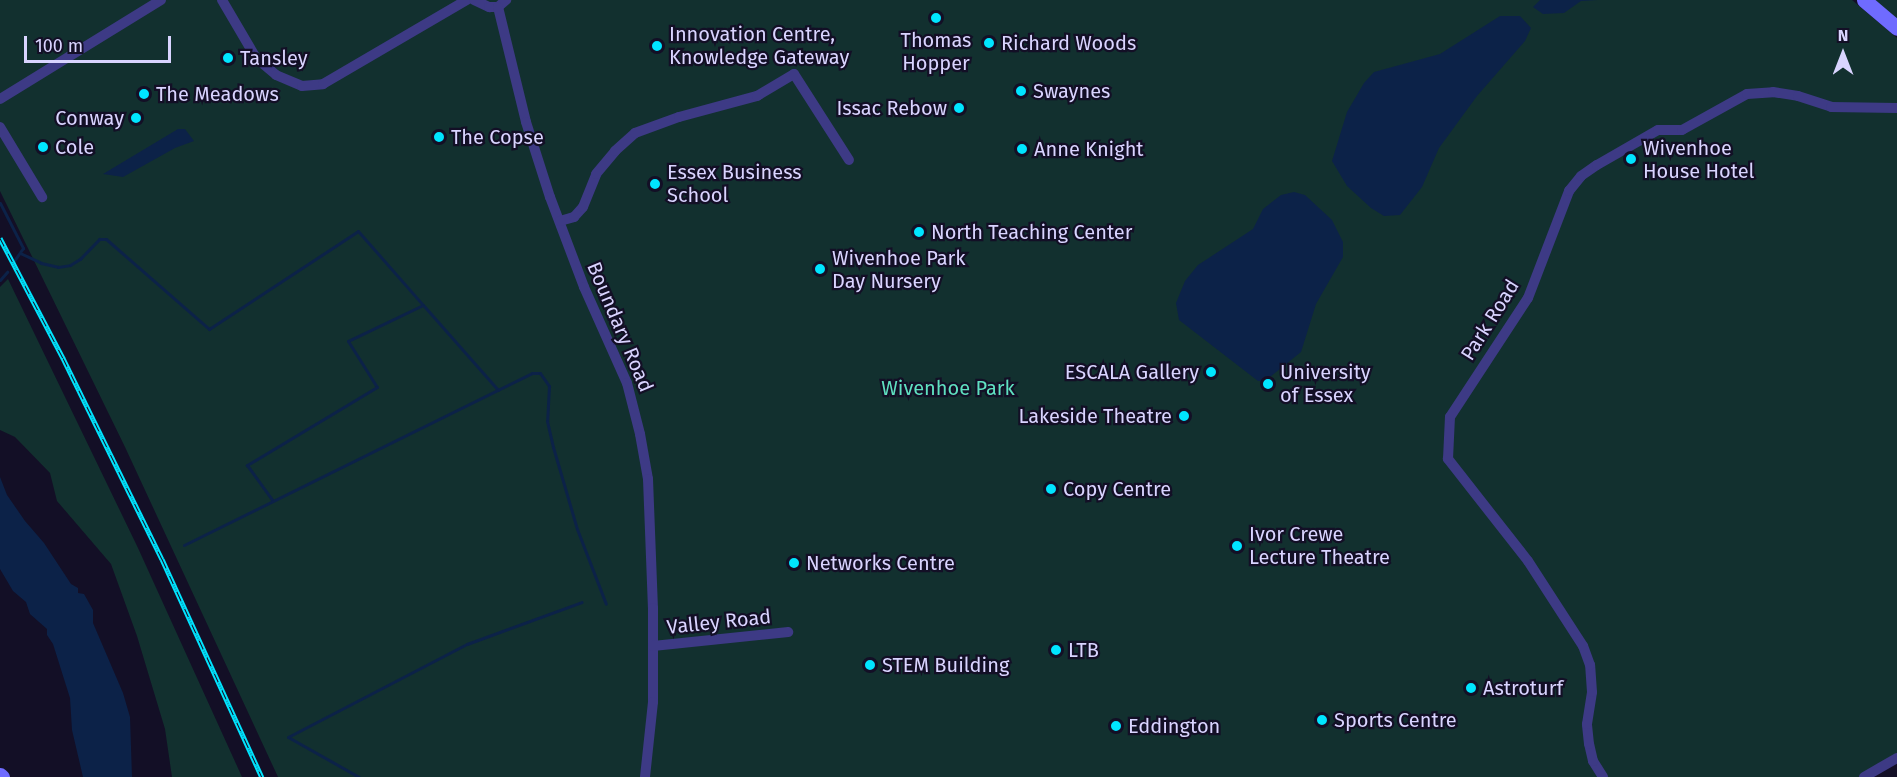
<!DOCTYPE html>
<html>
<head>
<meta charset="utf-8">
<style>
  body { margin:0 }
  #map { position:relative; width:1897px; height:777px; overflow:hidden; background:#130f26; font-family:"Fira Sans",sans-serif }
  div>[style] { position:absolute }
  .green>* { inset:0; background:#12302f }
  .water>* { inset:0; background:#0c2248 }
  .stream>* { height:3px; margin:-1.5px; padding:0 1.5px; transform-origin:1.5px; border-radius:1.5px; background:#0c2248 }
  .street>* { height:10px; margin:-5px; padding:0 5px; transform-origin:5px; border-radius:5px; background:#3d3a85 }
  .secondary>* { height:15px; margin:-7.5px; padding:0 7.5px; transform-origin:7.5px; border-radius:7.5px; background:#6f6bff }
  .rail>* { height:5px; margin-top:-2.5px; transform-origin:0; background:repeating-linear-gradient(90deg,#130f26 0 9px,#00e5ff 0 18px); box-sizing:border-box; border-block:2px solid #00e5ff }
  .dots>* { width:16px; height:16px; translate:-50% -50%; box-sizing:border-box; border:3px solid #130f26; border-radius:50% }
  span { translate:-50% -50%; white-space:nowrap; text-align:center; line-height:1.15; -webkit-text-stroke:4.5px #130f26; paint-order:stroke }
  .poi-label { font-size:20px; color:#d9d4ff }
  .left { translate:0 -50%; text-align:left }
  .right { translate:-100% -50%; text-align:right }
  .street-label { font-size:20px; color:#d9d4ff }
  .park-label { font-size:20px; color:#5fe0c0 }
  .north { position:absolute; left:1813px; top:24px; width:60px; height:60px; -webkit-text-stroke:4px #130f26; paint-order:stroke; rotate:0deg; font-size:16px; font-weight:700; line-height:24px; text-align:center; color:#d9d4ff }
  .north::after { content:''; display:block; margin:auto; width:21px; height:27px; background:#d9d4ff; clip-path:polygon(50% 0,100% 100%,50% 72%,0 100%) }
  .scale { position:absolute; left:24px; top:36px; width:147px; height:27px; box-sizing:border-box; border:3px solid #d9d4ff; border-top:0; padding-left:8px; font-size:18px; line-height:21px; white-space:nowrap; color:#d9d4ff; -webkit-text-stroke:4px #130f26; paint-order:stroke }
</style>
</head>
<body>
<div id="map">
  <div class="green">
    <div style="clip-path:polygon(0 0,1852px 0,1897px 38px,1897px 758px,1864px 777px,278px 777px,125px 447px,0 191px)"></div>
    <div style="clip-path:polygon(1875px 0,1897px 0,1897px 19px)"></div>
    <div style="clip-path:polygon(8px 279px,138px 548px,242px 777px,172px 777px,165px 729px,137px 636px,111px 564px,57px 501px,50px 473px,15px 437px,0 430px,0 287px)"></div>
  </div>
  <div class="water">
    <div style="clip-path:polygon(1540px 0,1598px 0,1581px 1px,1564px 13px,1543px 14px,1533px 7px)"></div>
    <div style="clip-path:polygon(1500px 16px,1520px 16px,1531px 28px,1525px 41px,1477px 96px,1439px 148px,1422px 187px,1400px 215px,1384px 216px,1371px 208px,1347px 186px,1332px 161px,1347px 112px,1364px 83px,1374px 72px,1440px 54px)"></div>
    <div style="clip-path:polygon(178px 129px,185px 129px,194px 141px,175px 148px,123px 177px,103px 174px)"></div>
    <div style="clip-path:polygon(1294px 192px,1305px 195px,1332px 220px,1343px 242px,1343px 257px,1316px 304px,1301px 352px,1265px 381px,1258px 381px,1179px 320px,1176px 303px,1185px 281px,1198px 265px,1253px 229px,1263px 209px,1281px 195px)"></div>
    <div style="clip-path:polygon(0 477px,7px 495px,25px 521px,44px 543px,71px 584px,78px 588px,78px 593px,84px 594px,93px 610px,93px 623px,123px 693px,130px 717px,132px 777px,83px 777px,72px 730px,70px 698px,53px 644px,47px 635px,47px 629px,30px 614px,26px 602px,13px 591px,0 569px)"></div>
  </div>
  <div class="stream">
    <div style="left:0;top:203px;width:51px;rotate:62.9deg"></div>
    <div style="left:23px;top:248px;width:19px;rotate:125deg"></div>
    <div style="left:20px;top:253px;width:23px;rotate:25deg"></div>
    <div style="left:41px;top:263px;width:17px;rotate:13deg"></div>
    <div style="left:58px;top:267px;width:12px;rotate:-9deg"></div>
    <div style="left:70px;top:265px;width:12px;rotate:-31deg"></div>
    <div style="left:80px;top:259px;width:28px;rotate:-46deg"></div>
    <div style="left:99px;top:239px;width:7px"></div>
    <div style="left:106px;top:239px;width:137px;rotate:41.1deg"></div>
    <div style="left:209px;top:329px;width:178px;rotate:-33.3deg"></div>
    <div style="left:358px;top:231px;width:98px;rotate:48.7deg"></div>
    <div style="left:423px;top:305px;width:83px;rotate:154.4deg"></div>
    <div style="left:348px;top:341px;width:54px;rotate:57.8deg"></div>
    <div style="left:377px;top:387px;width:152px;rotate:149deg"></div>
    <div style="left:247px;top:465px;width:44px;rotate:54.2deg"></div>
    <div style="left:0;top:280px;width:11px;rotate:-49deg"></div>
    <div style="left:424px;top:306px;width:112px;rotate:48.6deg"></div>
    <div style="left:184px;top:545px;width:388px;rotate:-26.3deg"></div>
    <div style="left:532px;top:373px;width:8px"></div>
    <div style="left:540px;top:373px;width:16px;rotate:55deg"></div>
    <div style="left:549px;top:386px;width:35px;rotate:93deg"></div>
    <div style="left:547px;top:421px;width:27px;rotate:77deg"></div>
    <div style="left:553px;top:447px;width:85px;rotate:73.7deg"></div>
    <div style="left:577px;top:529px;width:80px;rotate:68.9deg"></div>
    <div style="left:359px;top:777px;width:81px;rotate:-150.6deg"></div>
    <div style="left:288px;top:737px;width:202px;rotate:-27.5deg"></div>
    <div style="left:467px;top:644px;width:122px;rotate:-20.1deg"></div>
  </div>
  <div class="street">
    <div style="left:222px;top:0;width:67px;rotate:59.6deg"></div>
    <div style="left:256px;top:58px;width:26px;rotate:40deg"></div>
    <div style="left:276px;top:75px;width:28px;rotate:23deg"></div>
    <div style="left:302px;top:86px;width:21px;rotate:-5deg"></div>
    <div style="left:323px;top:84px;width:167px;rotate:-30.3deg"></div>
    <div style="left:474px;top:0;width:17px;rotate:25deg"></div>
    <div style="left:489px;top:7px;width:9px"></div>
    <div style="left:498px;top:7px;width:11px;rotate:-41deg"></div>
    <div style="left:498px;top:7px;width:118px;rotate:76.3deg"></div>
    <div style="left:526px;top:122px;width:79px;rotate:72.3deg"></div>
    <div style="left:550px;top:197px;width:96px;rotate:69.3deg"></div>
    <div style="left:584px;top:287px;width:105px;rotate:65.9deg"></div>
    <div style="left:627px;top:383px;width:53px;rotate:75.7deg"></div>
    <div style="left:640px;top:434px;width:46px;rotate:79.9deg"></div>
    <div style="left:648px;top:479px;width:129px;rotate:87.8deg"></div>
    <div style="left:653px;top:608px;width:94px;rotate:90deg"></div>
    <div style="left:653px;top:702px;width:75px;rotate:96.1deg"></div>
    <div style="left:0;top:99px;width:189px;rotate:-31.6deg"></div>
    <div style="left:0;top:127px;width:82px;rotate:59deg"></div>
    <div style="left:560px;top:221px;width:15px;rotate:-16deg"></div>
    <div style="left:574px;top:217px;width:13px;rotate:-48deg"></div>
    <div style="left:583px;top:207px;width:35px;rotate:-68deg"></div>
    <div style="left:596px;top:174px;width:30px;rotate:-50deg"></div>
    <div style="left:615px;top:151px;width:27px;rotate:-42deg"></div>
    <div style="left:635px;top:133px;width:47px;rotate:-20deg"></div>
    <div style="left:679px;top:117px;width:81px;rotate:-15.1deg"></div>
    <div style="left:757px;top:96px;width:43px;rotate:-30.7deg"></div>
    <div style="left:794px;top:74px;width:102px;rotate:57.4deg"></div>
    <div style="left:653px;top:646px;width:136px;rotate:-5.9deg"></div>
    <div style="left:1603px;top:777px;width:19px;rotate:-122deg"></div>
    <div style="left:1593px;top:761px;width:17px;rotate:-103deg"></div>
    <div style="left:1589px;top:744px;width:20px;rotate:-96deg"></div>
    <div style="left:1587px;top:724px;width:32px;rotate:-81deg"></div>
    <div style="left:1592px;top:692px;width:27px;rotate:-94deg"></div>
    <div style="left:1590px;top:665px;width:20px;rotate:-110deg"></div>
    <div style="left:1583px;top:646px;width:101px;rotate:-122.9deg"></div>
    <div style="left:1528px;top:561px;width:130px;rotate:-128.1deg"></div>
    <div style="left:1448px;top:459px;width:42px;rotate:-87.3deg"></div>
    <div style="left:1450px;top:417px;width:142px;rotate:-56.8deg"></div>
    <div style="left:1528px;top:298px;width:115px;rotate:-69deg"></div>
    <div style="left:1569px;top:191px;width:19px;rotate:-51deg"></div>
    <div style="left:1581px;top:176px;width:19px;rotate:-35deg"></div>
    <div style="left:1597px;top:165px;width:70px;rotate:-29.8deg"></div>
    <div style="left:1658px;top:130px;width:24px"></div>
    <div style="left:1682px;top:130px;width:74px;rotate:-29deg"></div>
    <div style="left:1747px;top:94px;width:26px;rotate:-4deg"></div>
    <div style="left:1773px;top:92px;width:25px;rotate:9deg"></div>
    <div style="left:1798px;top:96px;width:35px;rotate:18deg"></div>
    <div style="left:1831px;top:107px;width:66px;rotate:0.9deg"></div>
    <div style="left:1864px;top:777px;width:38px;rotate:-30deg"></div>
  </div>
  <div class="secondary">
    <div style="left:1864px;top:0;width:43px;rotate:40.3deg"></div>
    <div style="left:0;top:775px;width:3px;rotate:45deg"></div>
  </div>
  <div class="rail">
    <div style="left:0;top:238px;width:136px;rotate:62.3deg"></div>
    <div style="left:63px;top:358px;width:224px;rotate:63.8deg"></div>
    <div style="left:162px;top:559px;width:240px;rotate:65.4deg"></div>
  </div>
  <div class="dots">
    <div style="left:936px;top:18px;background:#00e5ff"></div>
    <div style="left:989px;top:43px;background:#00e5ff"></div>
    <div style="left:657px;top:46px;background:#00e5ff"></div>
    <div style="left:228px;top:58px;background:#00e5ff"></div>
    <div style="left:1021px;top:91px;background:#00e5ff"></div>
    <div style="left:144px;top:94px;background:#00e5ff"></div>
    <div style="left:959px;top:108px;background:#00e5ff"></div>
    <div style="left:136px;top:118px;background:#00e5ff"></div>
    <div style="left:439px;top:137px;background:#00e5ff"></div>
    <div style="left:43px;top:147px;background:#00e5ff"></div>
    <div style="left:1022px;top:149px;background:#00e5ff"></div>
    <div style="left:1631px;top:159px;background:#00e5ff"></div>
    <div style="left:655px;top:184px;background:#00e5ff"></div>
    <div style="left:919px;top:232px;background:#00e5ff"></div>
    <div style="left:820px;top:269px;background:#00e5ff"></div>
    <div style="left:1211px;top:372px;background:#00e5ff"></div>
    <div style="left:1268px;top:384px;background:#00e5ff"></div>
    <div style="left:1184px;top:416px;background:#00e5ff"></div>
    <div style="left:1051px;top:489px;background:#00e5ff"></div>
    <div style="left:1237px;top:546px;background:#00e5ff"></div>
    <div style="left:794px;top:563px;background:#00e5ff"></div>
    <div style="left:1056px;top:650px;background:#00e5ff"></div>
    <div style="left:870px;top:665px;background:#00e5ff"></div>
    <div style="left:1471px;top:688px;background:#00e5ff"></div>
    <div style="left:1322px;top:720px;background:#00e5ff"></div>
    <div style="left:1116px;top:726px;background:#00e5ff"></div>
  </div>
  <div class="poi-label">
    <span class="left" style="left:669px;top:46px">Innovation Centre,<br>Knowledge Gateway</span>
    <span style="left:936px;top:52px">Thomas<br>Hopper</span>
    <span class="left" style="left:1001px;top:43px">Richard Woods</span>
    <span class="left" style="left:240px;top:58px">Tansley</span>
    <span class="left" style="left:1033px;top:91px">Swaynes</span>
    <span class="left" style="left:156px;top:94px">The Meadows</span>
    <span class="right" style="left:947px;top:108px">Issac Rebow</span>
    <span class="right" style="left:124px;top:118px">Conway</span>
    <span class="left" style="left:451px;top:137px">The Copse</span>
    <span class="left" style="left:55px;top:147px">Cole</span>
    <span class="left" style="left:1643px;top:160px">Wivenhoe<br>House Hotel</span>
    <span class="left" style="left:1034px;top:149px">Anne Knight</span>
    <span class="left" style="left:667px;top:184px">Essex Business<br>School</span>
    <span class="left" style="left:931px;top:232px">North Teaching Center</span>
    <span class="left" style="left:832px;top:270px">Wivenhoe Park<br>Day Nursery</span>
    <span class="right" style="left:1199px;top:372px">ESCALA Gallery</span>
    <span class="left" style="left:1280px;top:384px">University<br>of Essex</span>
    <span class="right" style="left:1172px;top:416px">Lakeside Theatre</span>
    <span class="left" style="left:1063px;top:489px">Copy Centre</span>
    <span class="left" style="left:1249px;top:546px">Ivor Crewe<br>Lecture Theatre</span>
    <span class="left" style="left:806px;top:563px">Networks Centre</span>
    <span class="left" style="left:1068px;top:650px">LTB</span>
    <span class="left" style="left:882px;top:665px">STEM Building</span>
    <span class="left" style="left:1483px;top:688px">Astroturf</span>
    <span class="left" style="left:1334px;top:720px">Sports Centre</span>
    <span class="left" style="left:1128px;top:726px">Eddington</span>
  </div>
  <div class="street-label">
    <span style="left:1490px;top:320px;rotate:-58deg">Park Road</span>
    <span style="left:620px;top:327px;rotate:67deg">Boundary Road</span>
    <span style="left:719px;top:622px;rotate:-6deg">Valley Road</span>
  </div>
  <div class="park-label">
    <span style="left:948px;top:388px">Wivenhoe Park</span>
  </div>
  <div class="north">N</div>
  <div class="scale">100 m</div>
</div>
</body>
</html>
